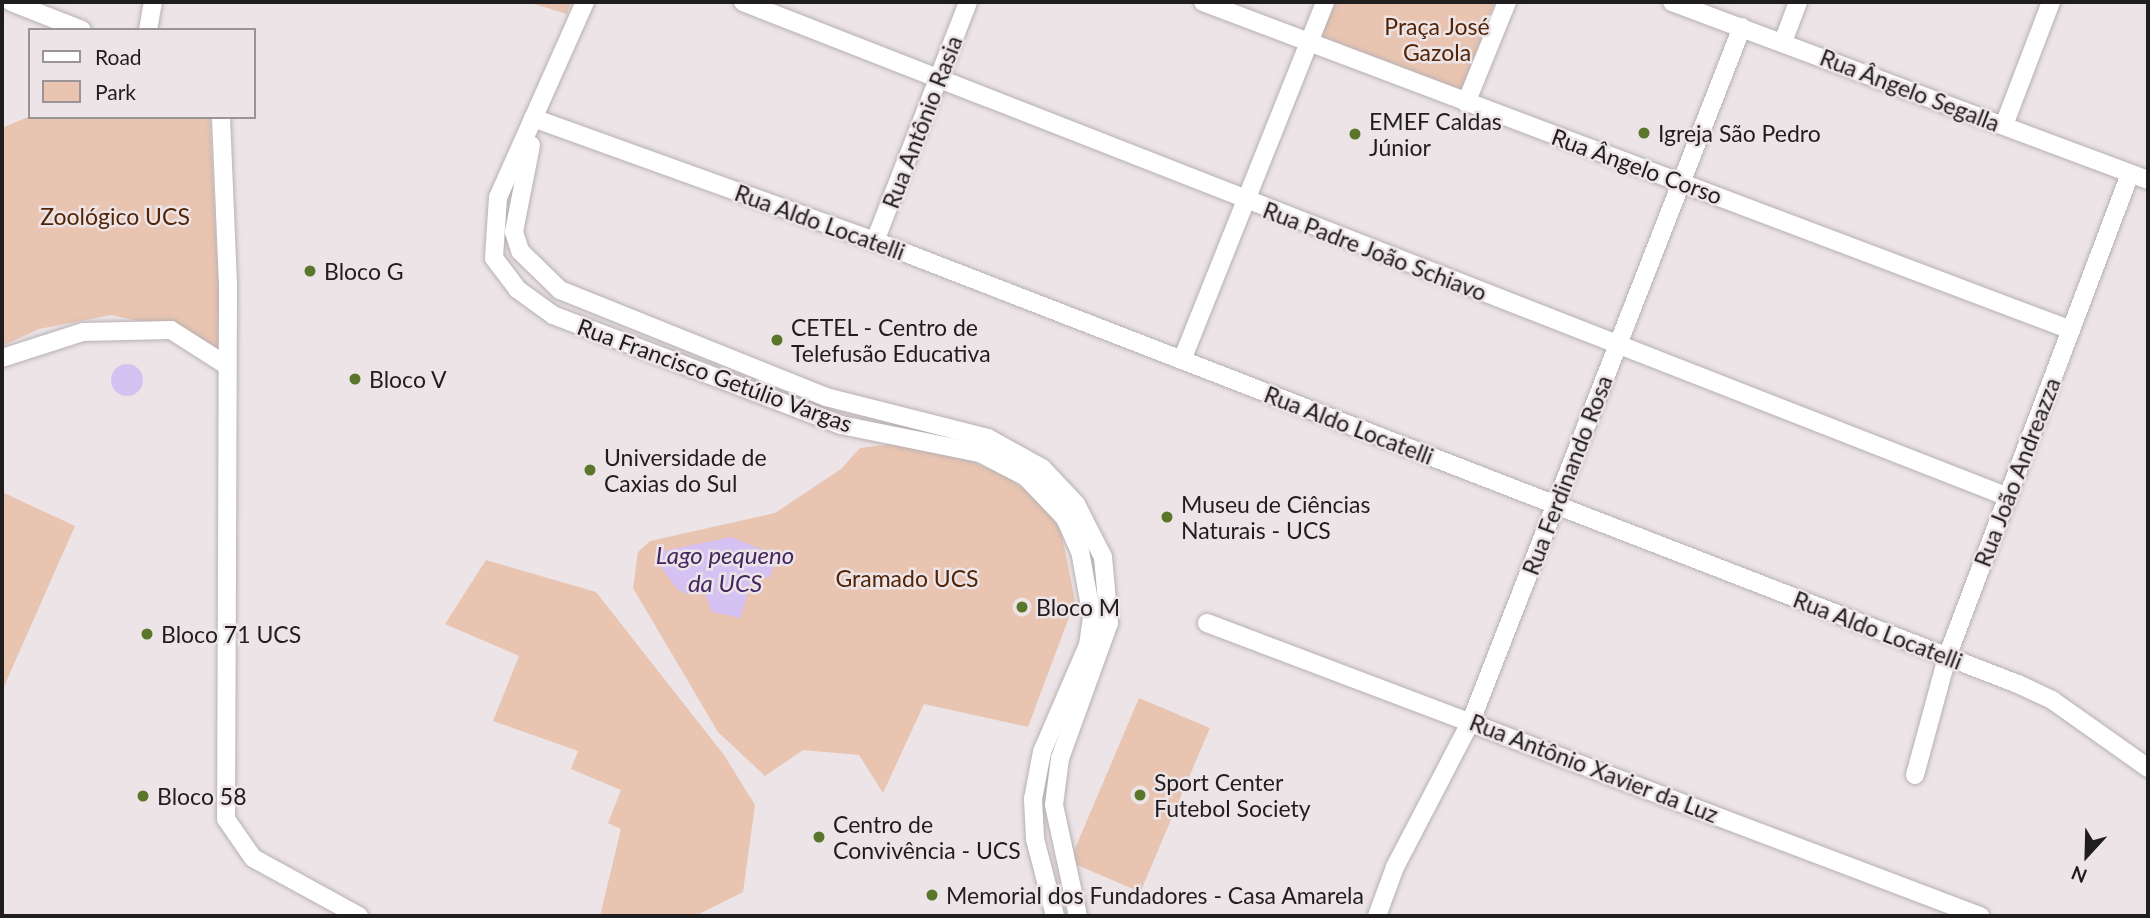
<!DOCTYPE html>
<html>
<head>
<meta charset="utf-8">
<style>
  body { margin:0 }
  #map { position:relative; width:2150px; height:918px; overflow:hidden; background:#ece4e7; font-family:Lato,sans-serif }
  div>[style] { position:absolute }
  .green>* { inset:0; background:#e8c4b1; transform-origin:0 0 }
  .water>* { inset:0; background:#d6c1f3 }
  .round { border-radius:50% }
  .roads { filter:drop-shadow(0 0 2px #b7b0b2) drop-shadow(0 0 2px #b7b0b2) }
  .street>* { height:18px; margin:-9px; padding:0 9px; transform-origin:9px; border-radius:9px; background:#fff }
  .dots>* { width:19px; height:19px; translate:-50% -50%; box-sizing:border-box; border:4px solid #ece4e7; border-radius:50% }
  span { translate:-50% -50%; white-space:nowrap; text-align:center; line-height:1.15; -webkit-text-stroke:5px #ece4e7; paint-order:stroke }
  .park-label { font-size:23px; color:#542404 }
  .street-label { font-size:23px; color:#201d1e }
  .poi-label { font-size:23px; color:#201d1e }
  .left { translate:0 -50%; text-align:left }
  .water-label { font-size:24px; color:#432662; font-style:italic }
  .frame { position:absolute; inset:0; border:4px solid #201d1e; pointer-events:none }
  .legend { position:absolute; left:28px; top:28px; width:228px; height:91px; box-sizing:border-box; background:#ece4e7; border:2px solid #9a9497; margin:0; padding:9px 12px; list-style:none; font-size:21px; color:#201d1e }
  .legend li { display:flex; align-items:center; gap:14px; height:35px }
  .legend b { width:35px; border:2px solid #9a9497 }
  .north { position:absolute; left:2052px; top:820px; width:70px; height:70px; -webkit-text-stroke:5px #ece4e7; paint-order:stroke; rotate:202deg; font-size:19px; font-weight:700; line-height:28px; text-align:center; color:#201d1e }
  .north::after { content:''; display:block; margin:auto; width:24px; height:32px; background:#201d1e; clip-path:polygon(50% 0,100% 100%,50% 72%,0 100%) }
</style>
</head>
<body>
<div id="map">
  <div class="green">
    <div style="clip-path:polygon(528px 2px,571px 2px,567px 14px)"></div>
    <div style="clip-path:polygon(1334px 2px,1495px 2px,1462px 90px,1321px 36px)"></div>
    <div style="clip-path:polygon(30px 116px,210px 117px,222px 356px,172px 328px,111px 315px,39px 329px,2px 346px,2px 128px)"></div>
    <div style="clip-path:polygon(892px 444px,960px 456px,1007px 477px,1043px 503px,1061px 531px,1075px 601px,1028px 727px,924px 704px,883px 793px,859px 755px,803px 750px,765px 776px,718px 732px,633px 588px,638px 552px,650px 541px,775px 513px,841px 469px,860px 448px)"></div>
    <div style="clip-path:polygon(2px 492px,75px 526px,2px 691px)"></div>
    <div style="clip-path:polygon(486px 560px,596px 592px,724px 755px,755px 805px,743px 892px,695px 916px,600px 916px,621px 829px,608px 823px,621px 790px,571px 769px,578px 751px,493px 721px,519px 656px,445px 624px)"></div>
    <div style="left:1139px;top:698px;width:77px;height:178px;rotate:23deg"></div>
  </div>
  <div class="water">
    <div class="round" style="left:111px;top:364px;width:32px;height:32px"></div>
    <div style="clip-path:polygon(731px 537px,766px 551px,774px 565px,770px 577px,752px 580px,740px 618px,712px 612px,702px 586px,689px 595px,677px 589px,658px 563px,658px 552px)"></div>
  </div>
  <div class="roads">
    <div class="street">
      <div style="left:11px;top:2px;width:76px;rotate:21.5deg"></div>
      <div style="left:585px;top:2px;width:214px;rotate:114deg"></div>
      <div style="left:498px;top:197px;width:61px;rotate:93.8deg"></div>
      <div style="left:494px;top:258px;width:39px;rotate:53deg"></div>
      <div style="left:517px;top:289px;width:44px;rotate:35.8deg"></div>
      <div style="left:553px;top:315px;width:308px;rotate:20.9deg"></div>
      <div style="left:841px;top:425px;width:142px;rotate:11.4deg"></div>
      <div style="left:980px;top:453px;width:52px;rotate:27.6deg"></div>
      <div style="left:1026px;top:477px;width:57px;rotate:46.4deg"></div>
      <div style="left:1065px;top:518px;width:36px;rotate:66deg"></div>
      <div style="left:1080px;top:551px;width:67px;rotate:79.7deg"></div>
      <div style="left:1092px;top:617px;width:28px;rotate:98deg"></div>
      <div style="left:1088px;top:645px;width:116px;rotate:113.3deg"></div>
      <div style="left:1042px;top:752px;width:48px;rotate:100.8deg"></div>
      <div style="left:1033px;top:799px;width:40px;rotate:87.1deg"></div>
      <div style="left:1035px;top:839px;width:80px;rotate:75.4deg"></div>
      <div style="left:743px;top:2px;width:1358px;rotate:21.37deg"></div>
      <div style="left:1203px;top:2px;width:928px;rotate:20.7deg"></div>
      <div style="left:1672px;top:2px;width:508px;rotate:20.5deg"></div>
      <div style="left:148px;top:30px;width:28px;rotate:-80deg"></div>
      <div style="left:1783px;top:42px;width:43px;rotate:-69.4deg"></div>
      <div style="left:1466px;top:103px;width:109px;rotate:-67.9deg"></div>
      <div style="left:221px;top:117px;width:169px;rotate:87.6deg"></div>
      <div style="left:228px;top:286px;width:533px;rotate:90.21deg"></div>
      <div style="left:226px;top:819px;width:47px;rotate:55.3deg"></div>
      <div style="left:253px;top:858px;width:121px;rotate:28.7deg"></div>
      <div style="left:533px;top:118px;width:363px;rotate:19.8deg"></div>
      <div style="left:875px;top:241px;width:1226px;rotate:21.19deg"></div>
      <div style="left:2018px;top:684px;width:38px;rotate:25deg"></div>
      <div style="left:2052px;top:700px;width:118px;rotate:35.3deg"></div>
      <div style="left:2004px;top:125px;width:132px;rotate:-69.1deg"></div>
      <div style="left:531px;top:145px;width:89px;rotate:101.1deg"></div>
      <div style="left:514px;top:232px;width:20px;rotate:72deg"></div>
      <div style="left:520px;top:251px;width:56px;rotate:44.3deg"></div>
      <div style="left:560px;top:290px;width:287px;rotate:21.9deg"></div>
      <div style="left:826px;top:397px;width:167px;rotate:14.2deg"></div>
      <div style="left:988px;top:438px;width:62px;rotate:29.1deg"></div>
      <div style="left:1042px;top:468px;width:50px;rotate:46.6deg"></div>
      <div style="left:1076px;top:504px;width:59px;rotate:63deg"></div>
      <div style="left:1103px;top:557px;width:66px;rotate:84.8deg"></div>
      <div style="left:1109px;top:623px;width:144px;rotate:109.9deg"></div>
      <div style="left:1060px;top:758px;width:47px;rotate:97.3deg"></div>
      <div style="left:1054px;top:805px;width:114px;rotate:77.8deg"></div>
      <div style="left:875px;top:241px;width:256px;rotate:-68.7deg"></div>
      <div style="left:2px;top:358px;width:85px;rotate:-17.8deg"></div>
      <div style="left:83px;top:332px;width:88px;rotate:-1.3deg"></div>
      <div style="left:171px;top:330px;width:65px;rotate:32.5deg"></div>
      <div style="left:1182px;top:360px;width:386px;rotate:-68.2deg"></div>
      <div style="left:1207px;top:623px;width:827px;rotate:20.76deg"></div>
      <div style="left:1915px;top:775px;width:122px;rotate:-74.8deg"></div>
      <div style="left:1947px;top:657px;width:517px;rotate:-69.25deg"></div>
      <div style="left:1377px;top:916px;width:52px;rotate:-69.8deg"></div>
      <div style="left:1395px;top:867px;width:165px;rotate:-62.5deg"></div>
      <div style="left:1471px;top:721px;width:745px;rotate:-68.67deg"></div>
    </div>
  </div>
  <div class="dots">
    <div style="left:1644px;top:133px;background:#5a762b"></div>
    <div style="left:1355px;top:134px;background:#5a762b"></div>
    <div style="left:310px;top:271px;background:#5a762b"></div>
    <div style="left:777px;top:340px;background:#5a762b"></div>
    <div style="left:355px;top:379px;background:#5a762b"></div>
    <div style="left:590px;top:470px;background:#5a762b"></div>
    <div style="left:1167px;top:517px;background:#5a762b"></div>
    <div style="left:1022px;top:607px;background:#5a762b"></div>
    <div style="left:147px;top:634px;background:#5a762b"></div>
    <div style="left:1140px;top:795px;background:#5a762b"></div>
    <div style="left:143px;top:796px;background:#5a762b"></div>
    <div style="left:819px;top:837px;background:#5a762b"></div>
    <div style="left:932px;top:895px;background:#5a762b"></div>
  </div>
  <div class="park-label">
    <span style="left:1437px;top:39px">Praça José<br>Gazola</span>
    <span style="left:115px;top:216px">Zoológico UCS</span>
    <span style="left:907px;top:578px">Gramado UCS</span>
  </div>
  <div class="street-label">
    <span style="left:1910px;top:90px;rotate:21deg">Rua Ângelo Segalla</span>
    <span style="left:922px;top:122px;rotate:-69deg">Rua Antônio Rasia</span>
    <span style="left:1637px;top:166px;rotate:20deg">Rua Ângelo Corso</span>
    <span style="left:820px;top:222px;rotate:20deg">Rua Aldo Locatelli</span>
    <span style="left:1375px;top:251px;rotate:21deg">Rua Padre João Schiavo</span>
    <span style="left:715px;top:375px;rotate:20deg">Rua Francisco Getúlio Vargas</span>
    <span style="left:1349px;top:425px;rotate:21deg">Rua Aldo Locatelli</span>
    <span style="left:2017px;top:472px;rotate:-69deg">Rua João Andreazza</span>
    <span style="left:1567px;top:475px;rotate:-69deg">Rua Ferdinando Rosa</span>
    <span style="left:1878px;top:630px;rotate:21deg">Rua Aldo Locatelli</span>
    <span style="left:1594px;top:768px;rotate:21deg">Rua Antônio Xavier da Luz</span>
  </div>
  <div class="poi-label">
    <span class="left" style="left:1369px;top:134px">EMEF Caldas<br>Júnior</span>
    <span class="left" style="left:1658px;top:133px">Igreja São Pedro</span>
    <span class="left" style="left:324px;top:271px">Bloco G</span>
    <span class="left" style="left:791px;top:340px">CETEL - Centro de<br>Telefusão Educativa</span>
    <span class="left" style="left:369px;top:379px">Bloco V</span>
    <span class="left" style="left:604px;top:470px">Universidade de<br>Caxias do Sul</span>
    <span class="left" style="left:1181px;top:517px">Museu de Ciências<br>Naturais - UCS</span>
    <span class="left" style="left:1036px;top:607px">Bloco M</span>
    <span class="left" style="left:161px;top:634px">Bloco 71 UCS</span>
    <span class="left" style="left:1154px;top:795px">Sport Center<br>Futebol Society</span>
    <span class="left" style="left:157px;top:796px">Bloco 58</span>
    <span class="left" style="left:833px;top:837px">Centro de<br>Convivência - UCS</span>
    <span class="left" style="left:946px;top:895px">Memorial dos Fundadores - Casa Amarela</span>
  </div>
  <div class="water-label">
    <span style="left:725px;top:569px">Lago pequeno<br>da UCS</span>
  </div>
  <div class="frame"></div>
  <ul class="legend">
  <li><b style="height:9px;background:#fff"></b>Road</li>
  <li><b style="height:19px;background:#e8c4b1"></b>Park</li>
  </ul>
  <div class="north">N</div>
</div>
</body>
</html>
